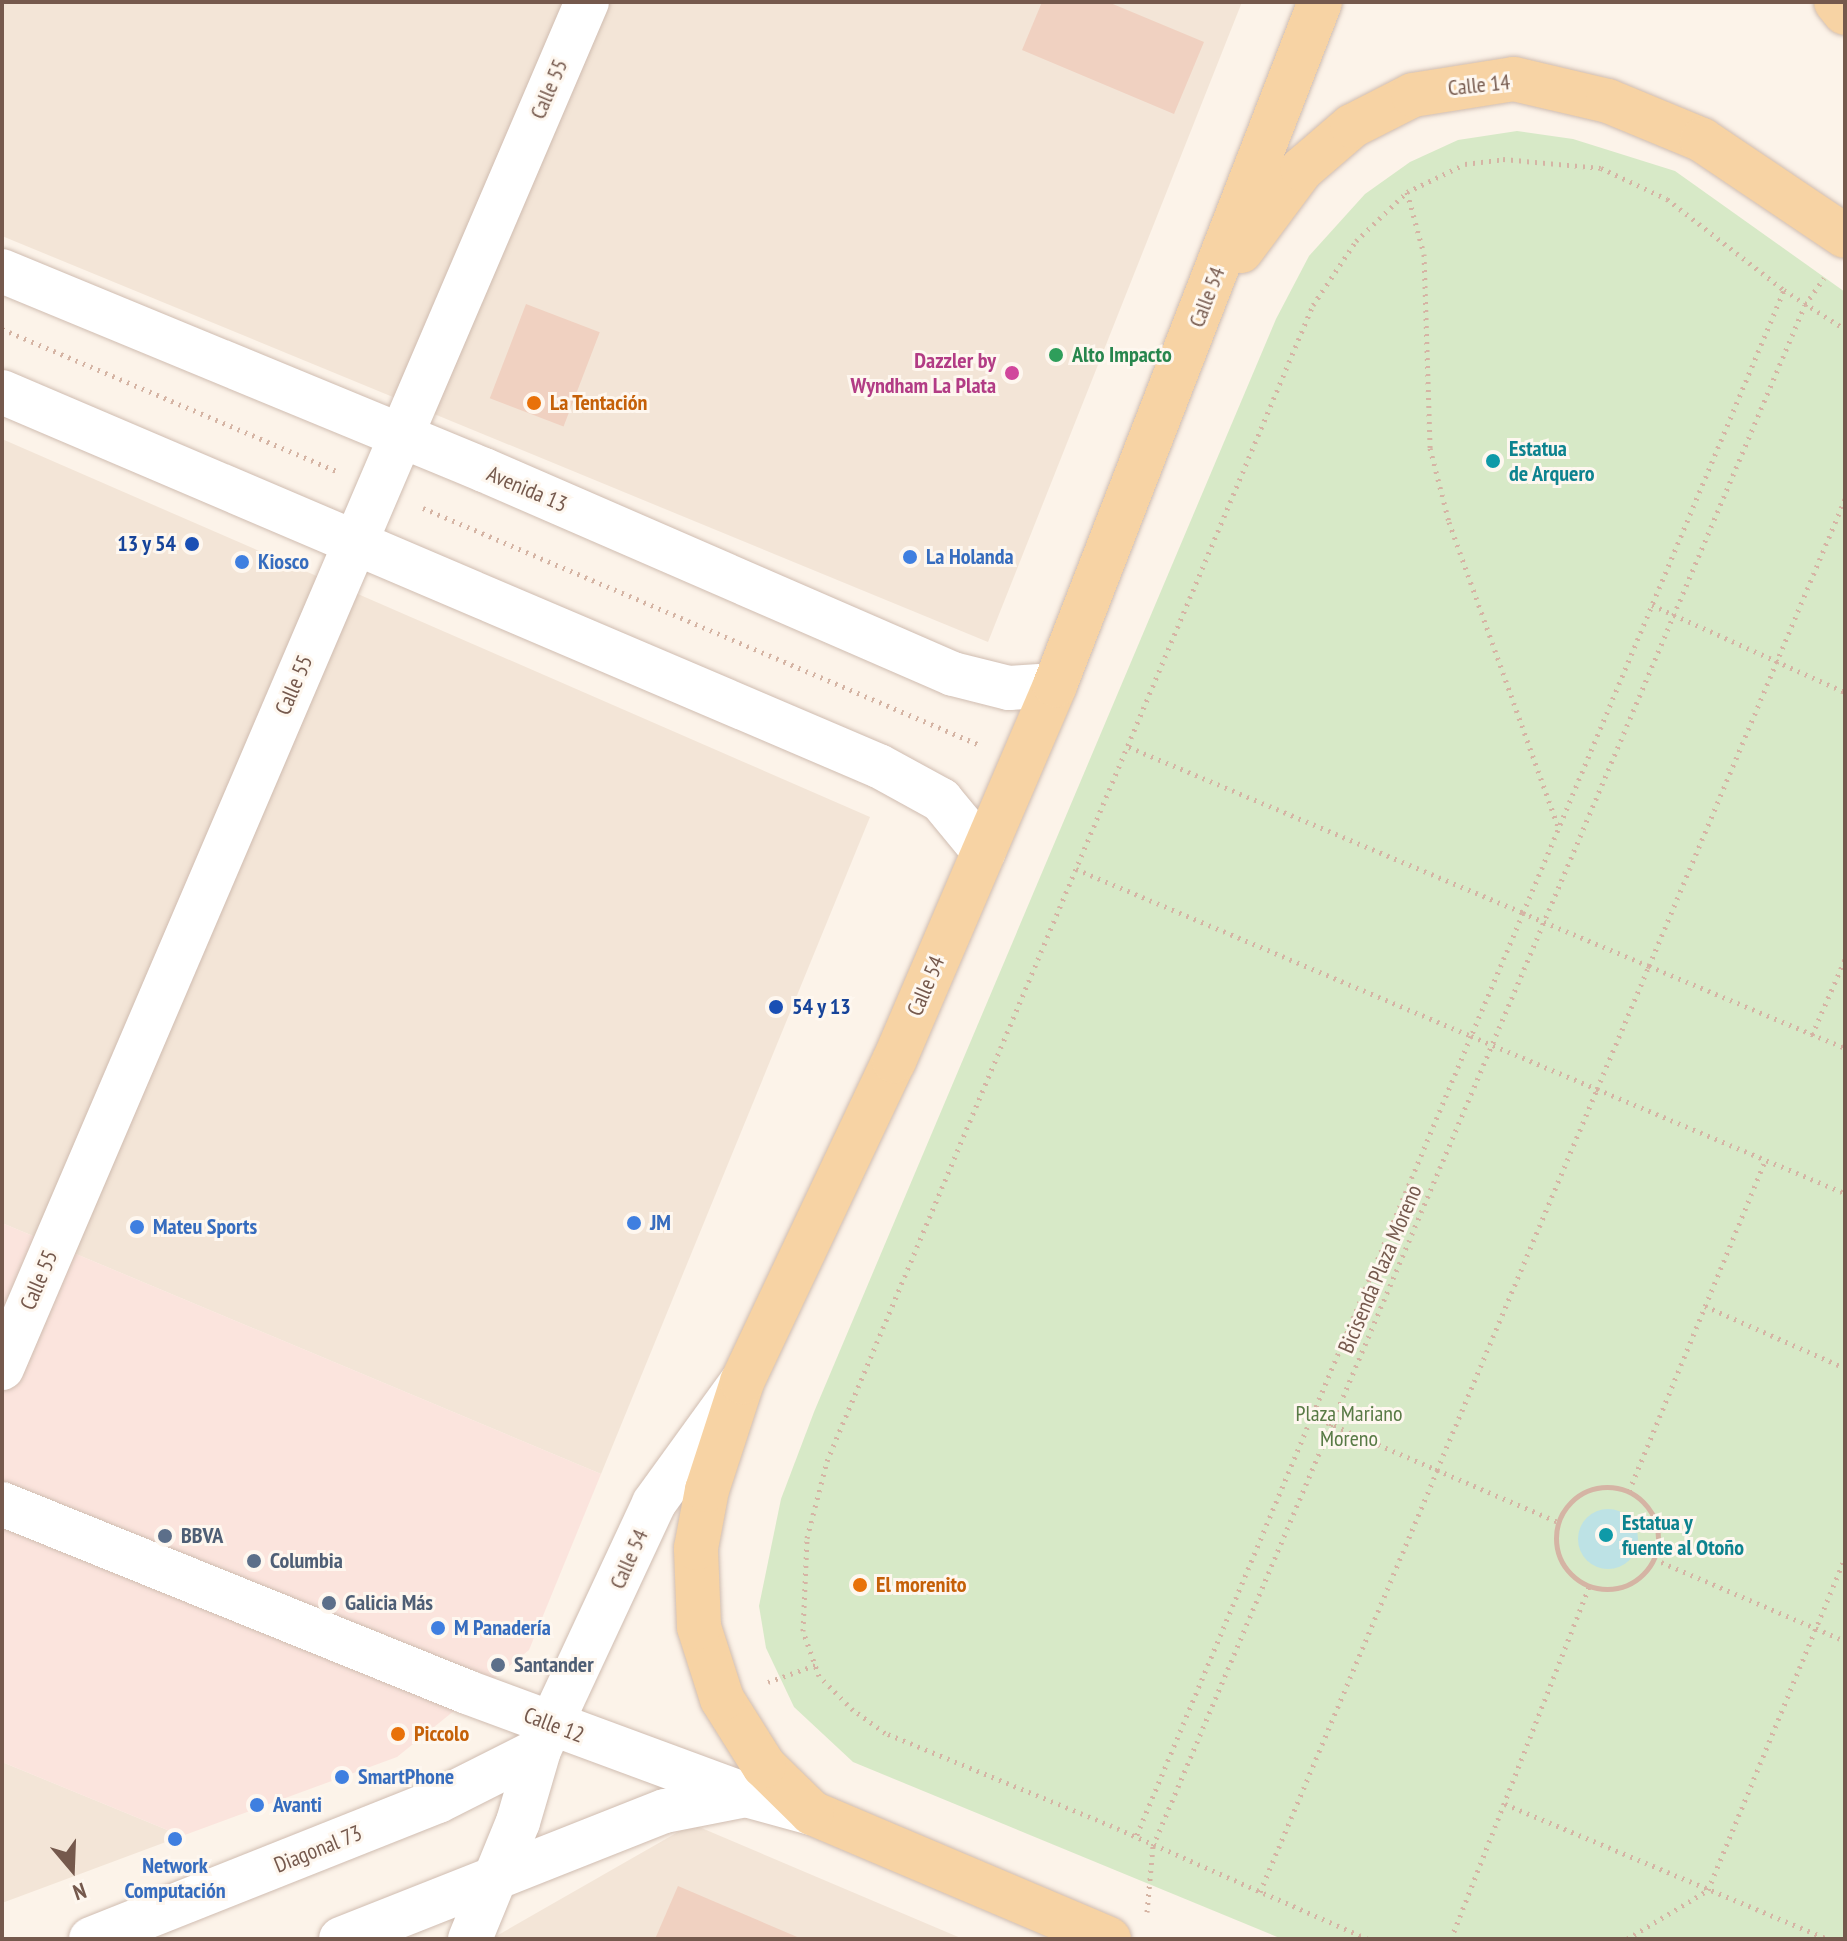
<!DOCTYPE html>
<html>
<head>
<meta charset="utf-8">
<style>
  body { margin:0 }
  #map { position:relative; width:1847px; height:1941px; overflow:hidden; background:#fcf3e9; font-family:"PT Sans Narrow",sans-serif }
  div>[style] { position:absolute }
  .residential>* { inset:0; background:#f3e5d7 }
  .commercial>* { inset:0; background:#fbe4dd }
  .green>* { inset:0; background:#d7e9c7 }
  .water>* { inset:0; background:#bde2e5 }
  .round { border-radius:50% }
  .building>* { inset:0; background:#f0d1c1; transform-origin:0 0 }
  .path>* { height:5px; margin-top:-2.5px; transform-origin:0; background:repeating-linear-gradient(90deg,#d5b4a4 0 2px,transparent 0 8px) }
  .path>.ring { margin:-2.5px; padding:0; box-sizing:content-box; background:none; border:5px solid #d5b4a4; border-radius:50% }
  .roads { filter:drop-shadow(0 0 2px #d0bdb1) drop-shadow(0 0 2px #d0bdb1) }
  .minor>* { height:44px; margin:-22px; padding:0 22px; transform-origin:22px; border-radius:22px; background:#fff }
  .tertiary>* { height:44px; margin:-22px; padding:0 22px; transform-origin:22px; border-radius:22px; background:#fff }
  .secondary>* { height:44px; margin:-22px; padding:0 22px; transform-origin:22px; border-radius:22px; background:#fff }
  .primary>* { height:44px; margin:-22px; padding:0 22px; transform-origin:22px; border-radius:22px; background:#f7d3a4 }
  .dots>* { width:22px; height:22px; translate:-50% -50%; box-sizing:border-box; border:4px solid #fef7ef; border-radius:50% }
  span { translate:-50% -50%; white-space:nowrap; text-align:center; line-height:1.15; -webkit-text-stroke:6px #fef7ef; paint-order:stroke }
  .street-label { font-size:22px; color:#75594d }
  .leisure-label { font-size:22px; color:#27864d; font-weight:700 }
  .left { translate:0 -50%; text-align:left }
  .hotel-label { font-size:22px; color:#b23c85; font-weight:700 }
  .right { translate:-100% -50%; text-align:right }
  .food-label { font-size:22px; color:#c56008; font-weight:700 }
  .culture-label { font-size:22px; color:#0d838f; font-weight:700 }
  .transit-label { font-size:22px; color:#164399; font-weight:700 }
  .shop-label { font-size:22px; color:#366cbe; font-weight:700 }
  .park-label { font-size:22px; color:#587a45 }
  .service-label { font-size:22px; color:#4e5e75; font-weight:700 }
  .frame { position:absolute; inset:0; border:4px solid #75594d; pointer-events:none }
  .north { position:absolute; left:32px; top:1829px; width:80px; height:80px; -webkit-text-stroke:6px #fef7ef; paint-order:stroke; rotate:161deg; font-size:22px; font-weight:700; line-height:32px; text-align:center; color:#75594d }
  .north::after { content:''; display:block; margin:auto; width:28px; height:36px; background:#75594d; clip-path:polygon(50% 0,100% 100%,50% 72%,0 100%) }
</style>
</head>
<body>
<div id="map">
  <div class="residential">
    <div style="clip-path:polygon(2px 2px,1242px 2px,988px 642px,2px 236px)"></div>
    <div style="clip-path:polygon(2px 439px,870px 817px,601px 1474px,2px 1223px)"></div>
    <div style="clip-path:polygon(2px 1762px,182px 1836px,2px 1903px)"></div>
    <div style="clip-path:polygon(692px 1824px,963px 1939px,491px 1939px)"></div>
  </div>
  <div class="commercial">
    <div style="clip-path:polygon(2px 1223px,601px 1474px,529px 1650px,397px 1757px,182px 1836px,2px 1762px)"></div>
  </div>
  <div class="green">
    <div style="clip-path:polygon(1517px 131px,1573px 139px,1675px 171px,1845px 292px,1845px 1939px,1282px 1939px,853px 1762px,794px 1707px,766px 1648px,759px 1606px,781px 1499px,814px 1412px,1276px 319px,1309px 256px,1365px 194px,1410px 162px,1458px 140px)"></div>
  </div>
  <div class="water">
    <div class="round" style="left:1578px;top:1509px;width:60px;height:60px"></div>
  </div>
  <div class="building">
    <div style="clip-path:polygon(1042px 2px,1108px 2px,1204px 42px,1174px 114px,1022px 50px)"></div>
    <div style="left:526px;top:304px;width:79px;height:101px;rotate:21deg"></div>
    <div style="clip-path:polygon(678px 1886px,802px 1939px,655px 1939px)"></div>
  </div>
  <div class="path">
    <div style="left:1407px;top:192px;width:64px;rotate:74.7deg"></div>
    <div style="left:1424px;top:254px;width:194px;rotate:88.2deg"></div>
    <div style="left:1430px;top:448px;width:76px;rotate:75.6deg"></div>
    <div style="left:1449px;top:522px;width:324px;rotate:70.3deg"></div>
    <div style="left:2px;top:329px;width:363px;rotate:23deg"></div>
    <div style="left:1845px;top:499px;width:506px;rotate:112.77deg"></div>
    <div style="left:1649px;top:966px;width:212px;rotate:22.7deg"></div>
    <div style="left:423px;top:508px;width:605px;rotate:23.05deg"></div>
    <div style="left:1652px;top:605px;width:212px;rotate:24.3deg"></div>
    <div style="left:1129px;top:747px;width:428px;rotate:22.8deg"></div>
    <div style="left:1523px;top:913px;width:675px;rotate:-67.27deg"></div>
    <div style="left:1076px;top:869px;width:429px;rotate:22.9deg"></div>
    <div style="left:1471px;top:1036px;width:868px;rotate:112.7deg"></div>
    <div style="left:1812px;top:1035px;width:83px;rotate:-66.5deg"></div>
    <div style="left:1705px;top:1306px;width:153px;rotate:23.9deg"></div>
    <div style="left:1312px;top:1416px;width:268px;rotate:23.3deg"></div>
    <div class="ring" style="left:1556px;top:1487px;width:97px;height:97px"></div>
    <div style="left:1629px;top:1491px;width:359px;rotate:-67.6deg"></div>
    <div style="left:1654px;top:1559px;width:208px;rotate:23.2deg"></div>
    <div style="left:768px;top:1682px;width:51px;rotate:-19.5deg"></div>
    <div style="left:1505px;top:1804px;width:350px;rotate:22.7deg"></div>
    <div style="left:1260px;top:1892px;width:458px;rotate:-67.2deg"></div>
    <div style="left:1437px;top:1470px;width:413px;rotate:-67.2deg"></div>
    <div style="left:1597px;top:1089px;width:134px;rotate:-67.1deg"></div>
    <div style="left:1649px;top:966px;width:137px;rotate:-157.2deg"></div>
    <div style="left:1523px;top:913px;width:134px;rotate:112.9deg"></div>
    <div style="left:1471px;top:1036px;width:137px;rotate:22.8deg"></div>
    <div style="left:1597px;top:1089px;width:269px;rotate:22.8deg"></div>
    <div style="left:1147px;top:1912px;width:66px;rotate:-84.8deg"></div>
    <div style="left:1153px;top:1846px;width:1673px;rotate:-67.07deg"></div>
    <div style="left:1805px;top:305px;width:33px;rotate:-55deg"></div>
    <div style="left:1368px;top:1939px;width:280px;rotate:-156.2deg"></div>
    <div style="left:1112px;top:1826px;width:245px;rotate:-157.7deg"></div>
    <div style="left:885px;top:1733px;width:39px;rotate:-144deg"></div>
    <div style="left:853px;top:1710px;width:48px;rotate:-135deg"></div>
    <div style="left:819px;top:1676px;width:48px;rotate:-109.6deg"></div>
    <div style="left:803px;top:1631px;width:93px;rotate:-87.5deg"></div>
    <div style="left:807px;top:1538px;width:80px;rotate:-75.4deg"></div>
    <div style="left:827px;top:1461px;width:1254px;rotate:-67.2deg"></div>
    <div style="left:1313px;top:305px;width:77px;rotate:-56.1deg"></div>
    <div style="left:1356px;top:241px;width:71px;rotate:-43.9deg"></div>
    <div style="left:1407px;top:192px;width:64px;rotate:-25.8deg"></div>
    <div style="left:1465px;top:164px;width:38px;rotate:-7deg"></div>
    <div style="left:1503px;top:159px;width:98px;rotate:5.2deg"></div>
    <div style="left:1601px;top:168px;width:73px;rotate:25.2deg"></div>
    <div style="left:1667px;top:199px;width:148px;rotate:37.9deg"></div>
    <div style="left:1784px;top:290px;width:72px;rotate:32.6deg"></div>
    <div style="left:1451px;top:1939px;width:378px;rotate:-68.6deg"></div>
    <div style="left:1627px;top:1939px;width:95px;rotate:-31.2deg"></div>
    <div style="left:1708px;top:1890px;width:359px;rotate:-67.6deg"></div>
  </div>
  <div class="roads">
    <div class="minor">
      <div style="left:2px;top:1368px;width:1486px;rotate:-66.82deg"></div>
      <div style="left:2px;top:1504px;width:502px;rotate:22.01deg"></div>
      <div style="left:467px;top:1692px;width:297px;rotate:20.3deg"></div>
    </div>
    <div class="tertiary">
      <div style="left:470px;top:1939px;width:126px;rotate:-67.7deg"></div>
      <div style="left:518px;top:1822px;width:75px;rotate:-73.7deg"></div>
    </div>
    <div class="secondary">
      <div style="left:2px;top:271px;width:521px;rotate:22.43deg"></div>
      <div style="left:484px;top:470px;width:511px;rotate:23.51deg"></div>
      <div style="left:953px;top:674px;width:58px;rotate:14deg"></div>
      <div style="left:1009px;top:688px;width:46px;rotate:-3.7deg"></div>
      <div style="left:2px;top:392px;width:953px;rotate:23.1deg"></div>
      <div style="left:879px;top:766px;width:71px;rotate:28.7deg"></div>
      <div style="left:941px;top:800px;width:67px;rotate:50.4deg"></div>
      <div style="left:91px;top:1939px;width:373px;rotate:-21.7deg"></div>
      <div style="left:438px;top:1801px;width:113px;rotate:-26.8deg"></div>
      <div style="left:539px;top:1750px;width:272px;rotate:-65deg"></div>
      <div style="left:654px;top:1503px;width:147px;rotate:-54.1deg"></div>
      <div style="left:341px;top:1939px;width:348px;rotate:-21.6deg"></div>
      <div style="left:665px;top:1811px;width:83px;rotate:-11.2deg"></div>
      <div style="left:746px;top:1795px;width:68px;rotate:15.3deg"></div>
    </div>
    <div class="primary">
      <div style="left:1836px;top:2px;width:14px;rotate:51deg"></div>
      <div style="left:1241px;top:251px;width:102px;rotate:-53.4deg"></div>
      <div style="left:1302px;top:169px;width:66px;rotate:-40.7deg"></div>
      <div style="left:1352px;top:126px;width:68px;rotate:-26.9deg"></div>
      <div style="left:1413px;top:95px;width:102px;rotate:-9deg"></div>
      <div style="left:1514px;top:79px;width:97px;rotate:13.2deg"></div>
      <div style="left:1608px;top:101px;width:102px;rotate:22.5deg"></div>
      <div style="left:1702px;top:140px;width:172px;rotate:33.9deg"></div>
      <div style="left:1109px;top:1939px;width:323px;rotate:-157deg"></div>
      <div style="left:812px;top:1813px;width:67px;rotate:-135.6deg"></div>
      <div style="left:764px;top:1766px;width:79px;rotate:-122.1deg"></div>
      <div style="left:722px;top:1699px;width:76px;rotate:-107.7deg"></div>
      <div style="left:699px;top:1627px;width:79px;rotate:-92.2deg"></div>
      <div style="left:696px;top:1548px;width:59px;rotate:-79.3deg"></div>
      <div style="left:707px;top:1490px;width:114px;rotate:-72deg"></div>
      <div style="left:742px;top:1382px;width:355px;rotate:-64.7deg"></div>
      <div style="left:894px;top:1061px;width:409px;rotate:-66.8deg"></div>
      <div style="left:1055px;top:685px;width:733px;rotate:-68.79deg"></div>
    </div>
  </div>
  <div class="dots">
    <div style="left:1056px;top:355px;background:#2e9e5b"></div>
    <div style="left:1012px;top:373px;background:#d1479c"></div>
    <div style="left:534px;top:403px;background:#e8710a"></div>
    <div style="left:1493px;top:461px;background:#0f9aa8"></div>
    <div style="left:192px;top:544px;background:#1a4fb4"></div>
    <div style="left:910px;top:557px;background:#3f7fe0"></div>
    <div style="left:242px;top:562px;background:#3f7fe0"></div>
    <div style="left:776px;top:1007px;background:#1a4fb4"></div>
    <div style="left:634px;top:1223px;background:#3f7fe0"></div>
    <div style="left:137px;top:1227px;background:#3f7fe0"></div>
    <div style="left:1606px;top:1535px;background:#0f9aa8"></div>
    <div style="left:165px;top:1536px;background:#5c6f8a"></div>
    <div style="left:254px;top:1561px;background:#5c6f8a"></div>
    <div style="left:860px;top:1585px;background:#e8710a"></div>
    <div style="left:329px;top:1603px;background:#5c6f8a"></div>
    <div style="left:438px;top:1628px;background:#3f7fe0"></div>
    <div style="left:498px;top:1665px;background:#5c6f8a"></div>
    <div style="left:398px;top:1734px;background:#e8710a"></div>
    <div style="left:342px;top:1777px;background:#3f7fe0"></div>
    <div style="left:257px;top:1805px;background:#3f7fe0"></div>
    <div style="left:175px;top:1839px;background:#3f7fe0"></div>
  </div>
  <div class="street-label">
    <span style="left:1479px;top:85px;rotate:-6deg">Calle 14</span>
    <span style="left:549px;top:89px;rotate:-67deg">Calle 55</span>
    <span style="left:1207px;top:297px;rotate:-69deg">Calle 54</span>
    <span style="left:527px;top:489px;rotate:23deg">Avenida 13</span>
    <span style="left:294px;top:685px;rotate:-67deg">Calle 55</span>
    <span style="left:926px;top:986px;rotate:-67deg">Calle 54</span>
    <span style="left:1380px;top:1269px;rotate:-67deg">Bicisenda Plaza Moreno</span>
    <span style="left:39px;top:1280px;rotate:-67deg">Calle 55</span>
    <span style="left:629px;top:1559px;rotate:-66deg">Calle 54</span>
    <span style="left:554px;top:1725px;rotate:21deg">Calle 12</span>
    <span style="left:318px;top:1849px;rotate:-22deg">Diagonal 73</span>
  </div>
  <div class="leisure-label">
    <span class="left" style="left:1072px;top:355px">Alto Impacto</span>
  </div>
  <div class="hotel-label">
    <span class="right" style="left:996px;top:373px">Dazzler by<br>Wyndham La Plata</span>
  </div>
  <div class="food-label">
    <span class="left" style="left:550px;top:403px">La Tentación</span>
    <span class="left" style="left:876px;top:1585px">El morenito</span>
    <span class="left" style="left:414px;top:1734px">Piccolo</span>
  </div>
  <div class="culture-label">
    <span class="left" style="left:1509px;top:461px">Estatua<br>de Arquero</span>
    <span class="left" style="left:1622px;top:1535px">Estatua y<br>fuente al Otoño</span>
  </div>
  <div class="transit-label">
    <span class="right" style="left:176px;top:544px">13 y 54</span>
    <span class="left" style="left:792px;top:1007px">54 y 13</span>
  </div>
  <div class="shop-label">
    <span class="left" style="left:926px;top:557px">La Holanda</span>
    <span class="left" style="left:258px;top:562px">Kiosco</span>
    <span class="left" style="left:650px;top:1223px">JM</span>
    <span class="left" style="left:153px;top:1227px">Mateu Sports</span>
    <span class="left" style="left:454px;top:1628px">M Panadería</span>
    <span class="left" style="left:358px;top:1777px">SmartPhone</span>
    <span class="left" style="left:273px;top:1805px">Avanti</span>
    <span style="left:175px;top:1878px">Network<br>Computación</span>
  </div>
  <div class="park-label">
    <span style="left:1349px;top:1426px">Plaza Mariano<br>Moreno</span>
  </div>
  <div class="service-label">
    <span class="left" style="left:181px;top:1536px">BBVA</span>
    <span class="left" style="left:270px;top:1561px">Columbia</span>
    <span class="left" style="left:345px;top:1603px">Galicia Más</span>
    <span class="left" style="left:514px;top:1665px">Santander</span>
  </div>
  <div class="frame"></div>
  <div class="north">N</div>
</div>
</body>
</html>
